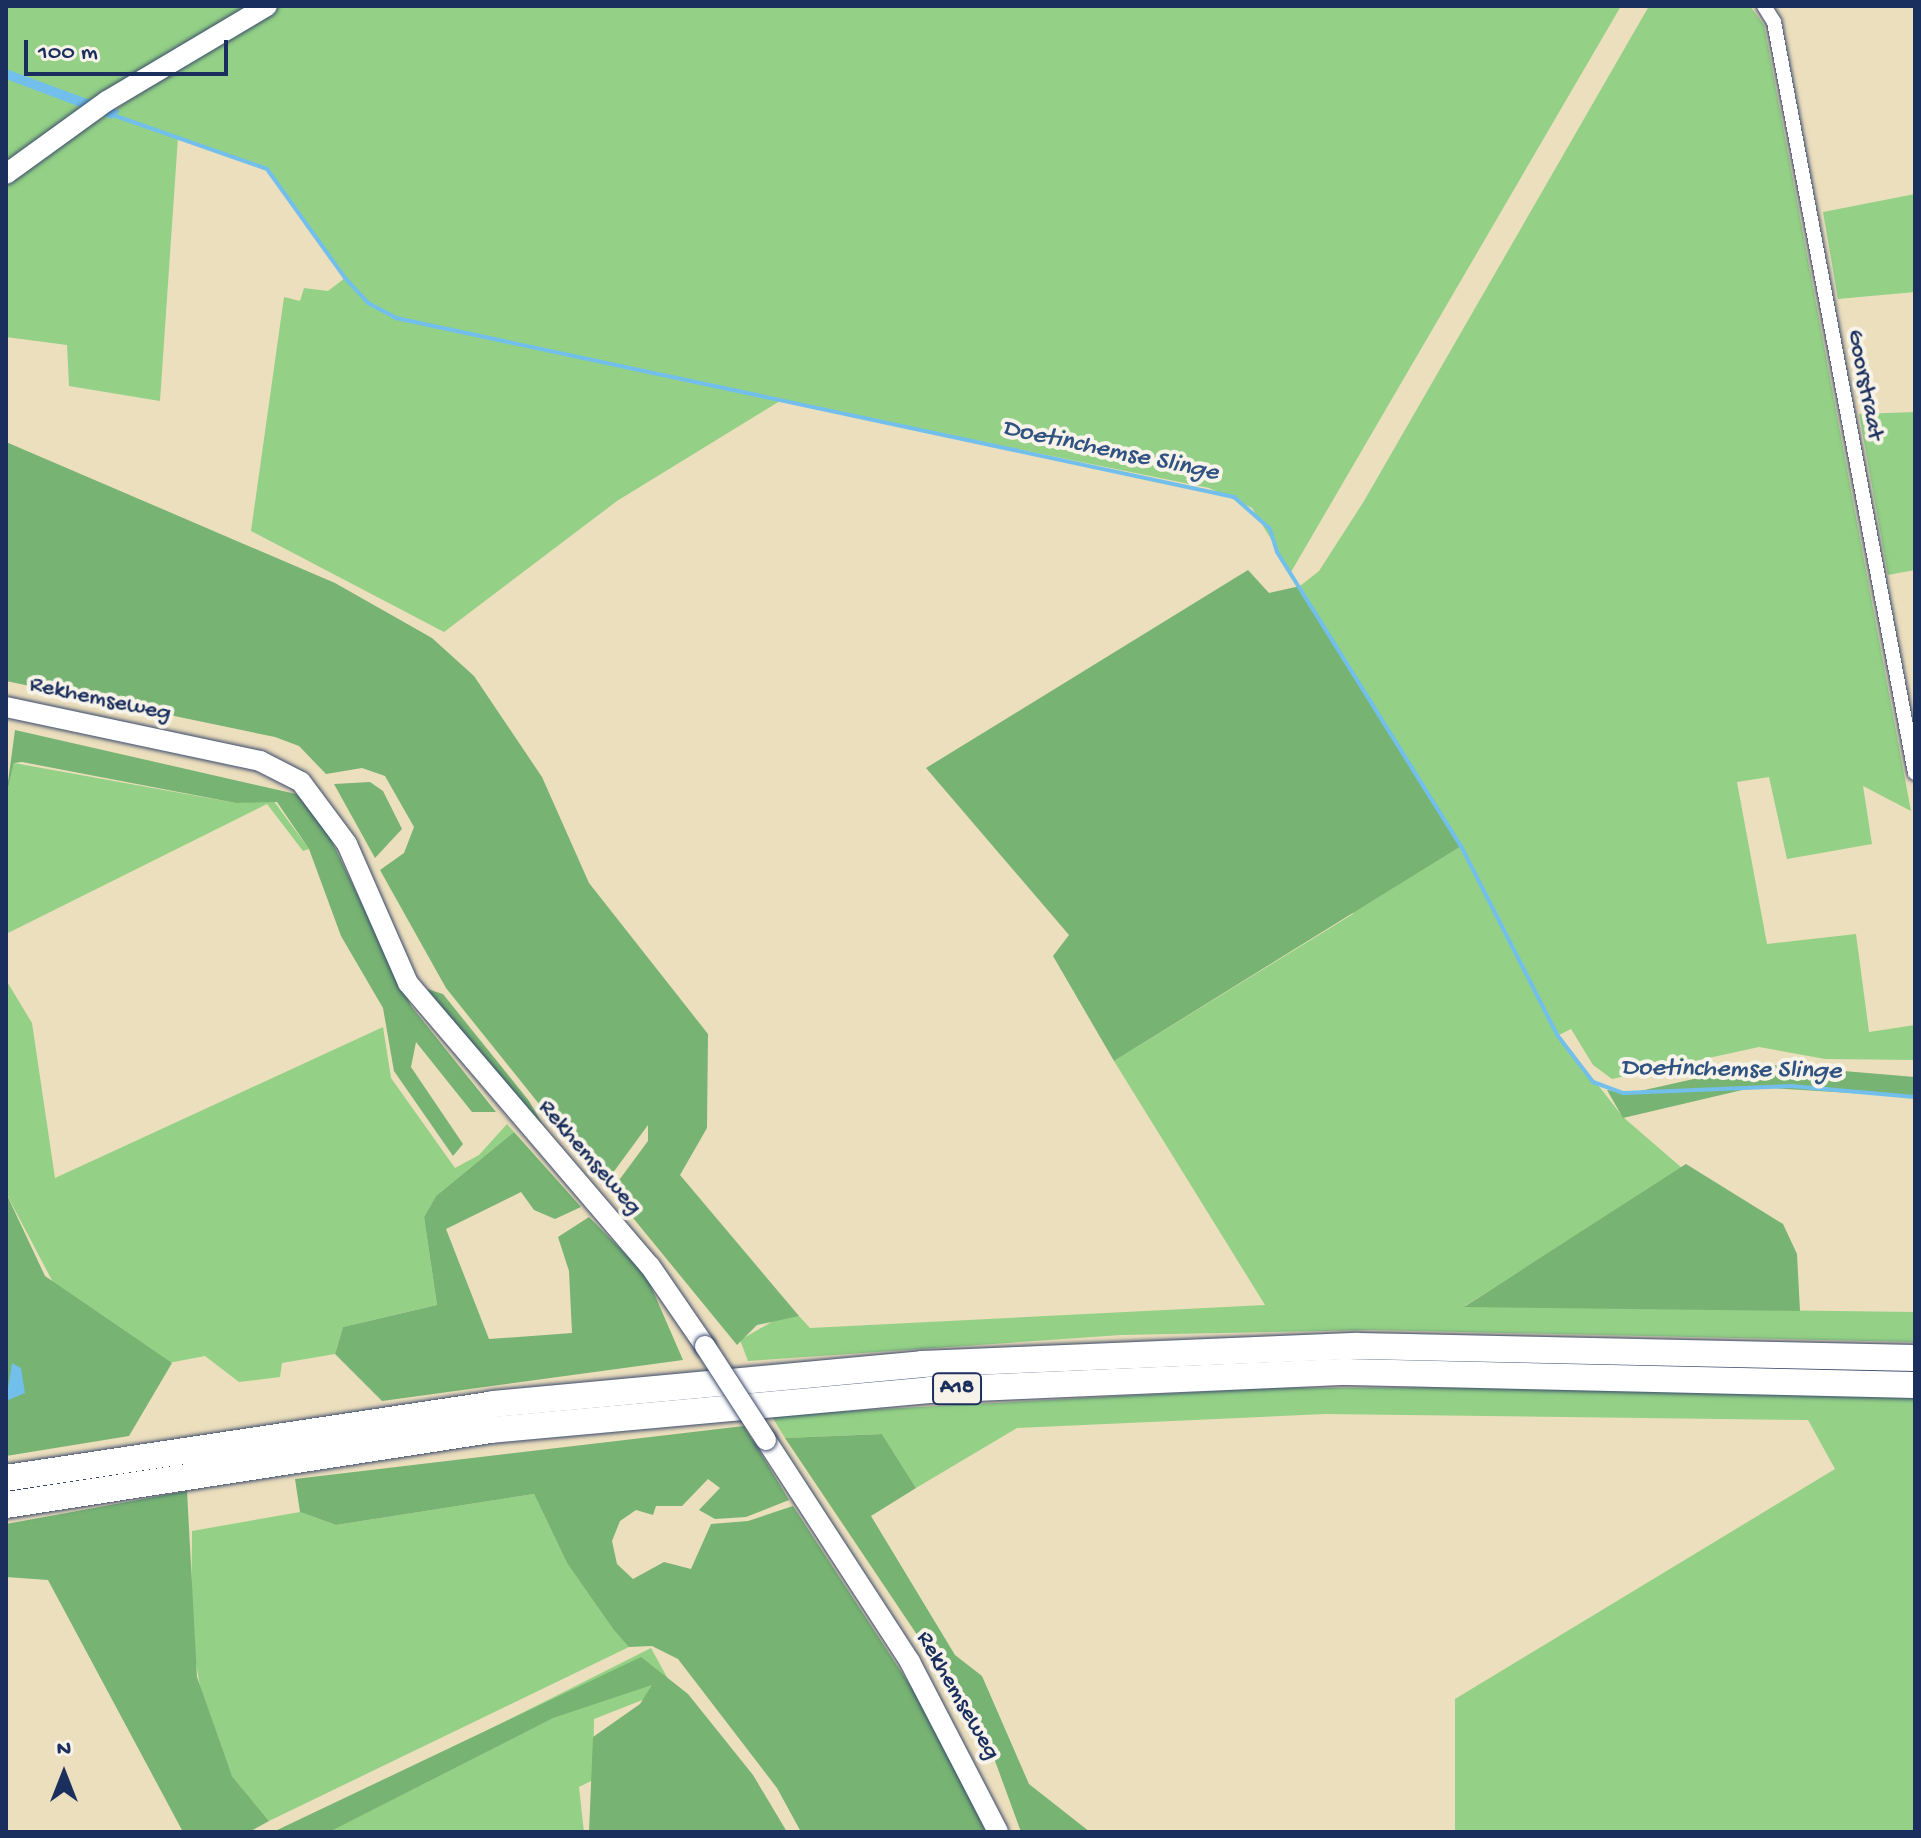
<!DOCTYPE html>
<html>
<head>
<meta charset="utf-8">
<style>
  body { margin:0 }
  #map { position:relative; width:1921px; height:1838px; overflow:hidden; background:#ecdfbd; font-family:"Gochi Hand",sans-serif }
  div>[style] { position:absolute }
  .green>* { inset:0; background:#94d186 }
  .forest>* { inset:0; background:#77b373 }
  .water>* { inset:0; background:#72bfec }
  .stream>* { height:4px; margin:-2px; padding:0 2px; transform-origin:2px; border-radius:2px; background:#72bfec }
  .roads { filter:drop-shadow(0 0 2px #3a496c) drop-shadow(0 0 2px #3a496c) }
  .street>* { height:14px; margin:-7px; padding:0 7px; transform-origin:7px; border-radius:7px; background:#fff }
  .secondary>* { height:20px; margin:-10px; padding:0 10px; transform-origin:10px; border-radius:10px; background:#fff }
  .highway>* { height:26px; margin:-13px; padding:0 13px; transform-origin:13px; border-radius:13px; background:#fff }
  .bridges { filter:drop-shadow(0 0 2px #3a496c) drop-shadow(0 0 2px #3a496c) }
  .secondary-bridge>* { height:20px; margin:-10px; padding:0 10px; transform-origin:10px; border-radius:10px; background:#fff }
  span { translate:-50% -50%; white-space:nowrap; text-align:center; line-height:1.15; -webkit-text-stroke:8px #f7f3e8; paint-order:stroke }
  .shield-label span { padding:2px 6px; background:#f7f3e8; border:2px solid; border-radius:6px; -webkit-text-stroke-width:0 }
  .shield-label { font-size:22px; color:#1b2f5e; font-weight:700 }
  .street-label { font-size:24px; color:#1b2f5e }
  .water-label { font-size:26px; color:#315382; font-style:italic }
  .frame { position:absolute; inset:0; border:8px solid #1b2f5e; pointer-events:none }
  .north { position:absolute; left:24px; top:1734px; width:80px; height:80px; -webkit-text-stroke:6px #f7f3e8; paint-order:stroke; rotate:0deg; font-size:22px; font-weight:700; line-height:32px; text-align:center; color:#1b2f5e }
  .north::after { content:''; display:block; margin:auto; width:28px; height:36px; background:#1b2f5e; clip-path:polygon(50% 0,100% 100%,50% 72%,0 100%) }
  .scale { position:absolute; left:24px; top:40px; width:204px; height:36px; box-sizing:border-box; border:4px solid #1b2f5e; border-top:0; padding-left:10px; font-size:24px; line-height:28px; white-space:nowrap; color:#1b2f5e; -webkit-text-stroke:6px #f7f3e8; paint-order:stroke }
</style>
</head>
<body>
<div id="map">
  <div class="green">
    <div style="clip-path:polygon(6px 6px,253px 6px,6px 163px)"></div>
    <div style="clip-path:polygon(277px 6px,1621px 6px,1291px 572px,1252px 508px,1209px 488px,780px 401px,617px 501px,444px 632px,251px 531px,284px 297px,300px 301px,304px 288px,328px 291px,345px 278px,267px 169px,178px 137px,160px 401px,69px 386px,67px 345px,6px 337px,6px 179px)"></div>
    <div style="clip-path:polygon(1649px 6px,1750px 6px,1764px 25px,1911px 811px,1863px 786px,1872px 844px,1787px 859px,1769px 777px,1737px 782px,1767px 944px,1856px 934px,1869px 1032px,1915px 1025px,1915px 1060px,1825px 1059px,1759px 1047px,1612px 1079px,1593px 1065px,1571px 1029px,1559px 1035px,1623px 1117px,1682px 1168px,1465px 1306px,1915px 1312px,1915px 1342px,1372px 1330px,1121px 1335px,748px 1361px,740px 1340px,782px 1316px,799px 1316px,810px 1328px,1265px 1305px,1114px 1061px,1353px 914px,1309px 603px,1300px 586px,1319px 571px,1364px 501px)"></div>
    <div style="clip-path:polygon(1915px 194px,1915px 292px,1838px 299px,1823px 212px)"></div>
    <div style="clip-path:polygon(1915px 412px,1915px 570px,1888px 575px,1859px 414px)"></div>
    <div style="clip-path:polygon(14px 763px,236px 803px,273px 800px,309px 849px,303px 851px,267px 804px,6px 934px,6px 797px)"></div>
    <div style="clip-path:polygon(6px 980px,32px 1023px,55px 1178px,383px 1027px,391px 1078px,455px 1168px,479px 1155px,507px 1124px,514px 1132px,436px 1196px,424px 1217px,437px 1305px,343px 1327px,335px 1354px,282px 1363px,280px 1377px,239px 1382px,205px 1356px,163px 1364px,56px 1288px,6px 1193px)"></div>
    <div style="clip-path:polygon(1573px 1387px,1915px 1398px,1915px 1832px,1455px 1832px,1455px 1699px,1835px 1469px,1808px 1420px,1325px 1414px,1017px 1428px,916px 1488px,882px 1434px,785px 1438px,771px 1415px,1271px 1388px)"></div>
    <div style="clip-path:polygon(534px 1494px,567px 1563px,629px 1647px,269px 1821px,232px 1776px,205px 1717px,191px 1633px,192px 1531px,300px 1512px,336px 1525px)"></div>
    <div style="clip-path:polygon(651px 1648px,673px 1688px,594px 1719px,593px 1780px,579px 1787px,584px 1832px,285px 1832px)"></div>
  </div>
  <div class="forest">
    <div style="clip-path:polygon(6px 442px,335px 583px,432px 638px,474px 676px,542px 777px,589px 883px,708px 1034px,707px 1128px,680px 1175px,799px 1316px,757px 1325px,737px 1345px,611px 1191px,648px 1141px,648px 1125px,604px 1185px,446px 988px,380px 870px,404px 853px,414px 827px,385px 776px,362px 768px,326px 774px,299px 746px,275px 737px,6px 681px)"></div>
    <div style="clip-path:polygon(1248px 570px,1269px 593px,1300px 586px,1461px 846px,1114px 1061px,1053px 956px,1069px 935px,926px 768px)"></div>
    <div style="clip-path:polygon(15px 730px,296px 794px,325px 827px,411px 1006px,496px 1112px,472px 1112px,416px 1042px,411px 1067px,463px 1144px,453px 1156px,394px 1071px,383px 1008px,341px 936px,309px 849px,277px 802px,236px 803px,22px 762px,14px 763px,6px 797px)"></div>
    <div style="clip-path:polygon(370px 782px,383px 791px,402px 829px,375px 858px,334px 784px)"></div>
    <div style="clip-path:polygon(427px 989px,443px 994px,529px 1101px,566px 1164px)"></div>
    <div style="clip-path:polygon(1761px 1064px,1915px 1077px,1915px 1097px,1755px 1087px,1623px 1118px,1607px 1090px,1631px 1093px)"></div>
    <div style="clip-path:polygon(514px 1132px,581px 1207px,555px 1219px,534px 1210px,521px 1192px,446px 1229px,489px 1339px,572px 1333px,569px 1271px,558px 1237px,589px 1217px,646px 1275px,683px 1360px,382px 1401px,335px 1354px,343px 1327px,437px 1305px,424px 1217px,436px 1196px)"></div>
    <div style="clip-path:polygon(1686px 1164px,1783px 1224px,1797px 1254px,1800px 1311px,1464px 1307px)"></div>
    <div style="clip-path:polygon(6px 1193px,45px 1276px,172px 1363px,129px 1436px,6px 1456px)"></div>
    <div style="clip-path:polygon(744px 1426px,789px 1500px,746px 1517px,715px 1519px,699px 1510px,720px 1488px,708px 1479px,682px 1506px,656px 1506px,653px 1515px,636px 1510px,620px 1521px,612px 1541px,617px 1564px,633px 1579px,664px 1562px,691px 1569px,711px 1524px,748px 1521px,793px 1506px,932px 1719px,986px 1832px,801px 1832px,777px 1788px,678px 1659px,652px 1646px,629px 1647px,614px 1630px,567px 1563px,534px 1494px,336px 1525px,300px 1512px,295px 1479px)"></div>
    <div style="clip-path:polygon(882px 1434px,916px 1488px,871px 1516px,955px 1655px,982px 1676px,1029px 1784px,1090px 1832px,1021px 1832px,987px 1739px,785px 1438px)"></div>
    <div style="clip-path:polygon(187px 1491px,197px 1677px,232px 1776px,269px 1821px,249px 1832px,183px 1832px,48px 1580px,6px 1577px,6px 1524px)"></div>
    <div style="clip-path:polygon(641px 1657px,688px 1694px,753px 1775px,787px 1832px,589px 1832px,593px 1737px,640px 1704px,652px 1685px,553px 1718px,329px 1832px,273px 1832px)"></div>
  </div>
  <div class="water">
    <div style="clip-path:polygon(6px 69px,120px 111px,112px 119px,6px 79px)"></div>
    <div style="clip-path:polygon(12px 1363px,21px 1368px,25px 1393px,6px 1401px)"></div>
  </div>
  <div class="stream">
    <div style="left:113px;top:115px;width:163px;rotate:19.3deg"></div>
    <div style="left:267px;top:169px;width:134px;rotate:54.4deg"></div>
    <div style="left:345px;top:278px;width:34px;rotate:47deg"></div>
    <div style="left:368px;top:303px;width:32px;rotate:28deg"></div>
    <div style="left:396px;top:318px;width:857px;rotate:12.06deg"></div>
    <div style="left:1234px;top:497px;width:48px;rotate:41.6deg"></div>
    <div style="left:1270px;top:529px;width:24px;rotate:73deg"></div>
    <div style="left:1277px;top:552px;width:347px;rotate:58deg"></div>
    <div style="left:1461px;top:846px;width:213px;rotate:63deg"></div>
    <div style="left:1558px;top:1036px;width:58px;rotate:52.7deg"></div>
    <div style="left:1593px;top:1082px;width:33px;rotate:20deg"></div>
    <div style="left:1624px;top:1093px;width:167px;rotate:-2.4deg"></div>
    <div style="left:1791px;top:1086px;width:124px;rotate:5.1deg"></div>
  </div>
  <div class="roads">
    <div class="street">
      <div style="left:1764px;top:6px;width:19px;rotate:58deg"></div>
      <div style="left:1774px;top:22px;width:764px;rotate:79.37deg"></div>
    </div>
    <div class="secondary">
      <div style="left:6px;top:174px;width:125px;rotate:-35.9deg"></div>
      <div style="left:107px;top:101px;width:186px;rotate:-30.7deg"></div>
      <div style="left:6px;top:707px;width:260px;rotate:12deg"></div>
      <div style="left:260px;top:761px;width:46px;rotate:27.1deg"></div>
      <div style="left:301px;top:782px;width:77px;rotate:53.4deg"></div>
      <div style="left:347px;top:844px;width:152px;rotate:66.3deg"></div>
      <div style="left:408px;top:983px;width:372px;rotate:49.5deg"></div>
      <div style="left:650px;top:1266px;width:97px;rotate:55.5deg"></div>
      <div style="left:766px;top:1440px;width:265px;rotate:57deg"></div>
      <div style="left:910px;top:1662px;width:191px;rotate:62.6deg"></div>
    </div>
    <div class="highway">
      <div style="left:6px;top:1478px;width:493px;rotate:-8.6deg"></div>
      <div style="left:493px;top:1404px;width:431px;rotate:-5.3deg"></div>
      <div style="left:922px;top:1364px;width:436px;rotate:-2.4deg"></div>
      <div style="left:1358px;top:1346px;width:557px;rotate:1.23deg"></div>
      <div style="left:6px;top:1505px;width:491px;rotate:-8.8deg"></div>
      <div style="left:491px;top:1430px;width:441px;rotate:-5.2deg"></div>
      <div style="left:930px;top:1390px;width:417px;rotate:-2.5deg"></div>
      <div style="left:1347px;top:1372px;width:568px;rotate:1.31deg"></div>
    </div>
  </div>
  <div class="bridges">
    <div class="secondary-bridge">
      <div style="left:705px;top:1346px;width:112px;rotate:57deg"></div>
    </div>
  </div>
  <div class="shield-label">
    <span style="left:957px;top:1389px">A18</span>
  </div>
  <div class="street-label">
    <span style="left:1864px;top:385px;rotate:79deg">Goorstraat</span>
    <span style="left:100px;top:700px;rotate:12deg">Rekhemseweg</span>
    <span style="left:589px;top:1158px;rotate:49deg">Rekhemseweg</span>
    <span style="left:957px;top:1696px;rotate:60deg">Rekhemseweg</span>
  </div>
  <div class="water-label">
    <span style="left:1110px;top:452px;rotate:12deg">Doetinchemse Slinge</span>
    <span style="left:1731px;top:1071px;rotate:1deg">Doetinchemse Slinge</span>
  </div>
  <div class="frame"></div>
  <div class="north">N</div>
  <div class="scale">100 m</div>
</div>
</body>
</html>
